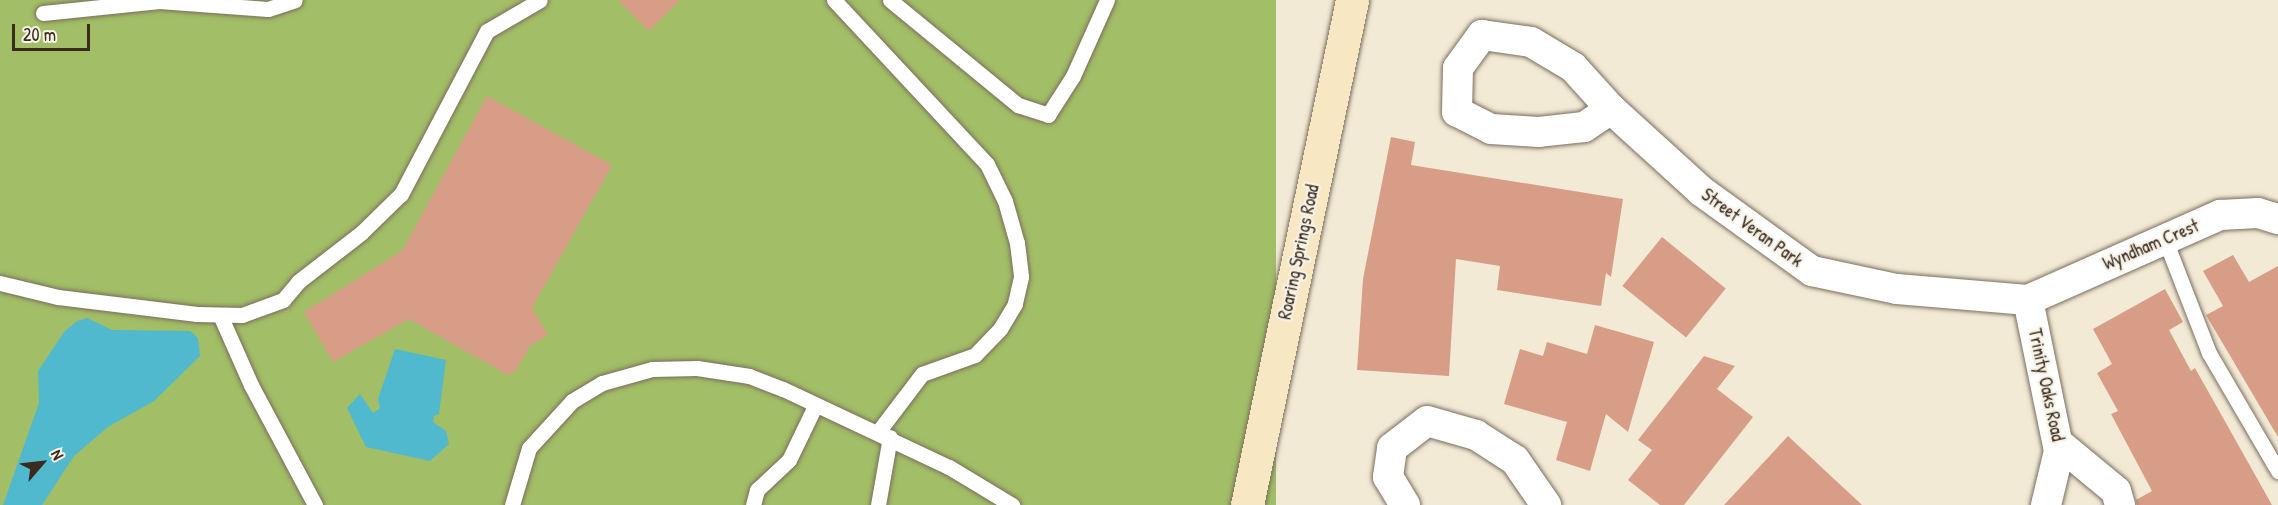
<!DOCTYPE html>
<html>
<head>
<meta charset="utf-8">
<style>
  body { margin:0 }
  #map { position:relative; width:2278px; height:505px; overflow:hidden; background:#f2ead5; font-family:"Patrick Hand",sans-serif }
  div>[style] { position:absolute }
  .green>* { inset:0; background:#a2be66; transform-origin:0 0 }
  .water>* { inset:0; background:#50b9cd }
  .building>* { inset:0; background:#d89d86; transform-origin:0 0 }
  .roads { filter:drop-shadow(0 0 2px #7b6d5e) drop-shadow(0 0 2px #7b6d5e) }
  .lane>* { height:15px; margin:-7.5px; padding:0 7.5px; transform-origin:7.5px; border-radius:7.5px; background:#fff }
  .street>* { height:30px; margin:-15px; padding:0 15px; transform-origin:15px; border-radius:15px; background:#fff }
  .secondary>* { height:33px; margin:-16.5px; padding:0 16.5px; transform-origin:16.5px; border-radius:16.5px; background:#f8e7c3 }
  span { translate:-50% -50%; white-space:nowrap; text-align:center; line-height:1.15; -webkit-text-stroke:4.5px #f7f3e8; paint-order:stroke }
  .street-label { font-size:18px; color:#3b2a1e }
  .north { position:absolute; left:12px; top:433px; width:60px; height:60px; -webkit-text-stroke:4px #f7f3e8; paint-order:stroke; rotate:62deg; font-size:16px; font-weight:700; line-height:24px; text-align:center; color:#3b2a1e }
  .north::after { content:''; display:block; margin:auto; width:21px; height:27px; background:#3b2a1e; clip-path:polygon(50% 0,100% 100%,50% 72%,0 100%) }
  .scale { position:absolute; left:12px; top:24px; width:78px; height:27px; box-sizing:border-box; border:3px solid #3b2a1e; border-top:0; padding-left:8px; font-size:18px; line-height:21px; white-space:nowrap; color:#3b2a1e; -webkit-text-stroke:4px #f7f3e8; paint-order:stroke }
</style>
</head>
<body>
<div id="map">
  <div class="green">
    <div style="left:0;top:0;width:1276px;height:505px"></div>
  </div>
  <div class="water">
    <div style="clip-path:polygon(87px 318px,112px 330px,190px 331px,198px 338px,200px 356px,154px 401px,108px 427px,74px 456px,42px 505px,3px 505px,39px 403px,38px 371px,64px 332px,77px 321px)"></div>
    <div style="clip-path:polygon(395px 349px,446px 360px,439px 414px,434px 416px,433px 422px,446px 431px,449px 444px,430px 461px,366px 447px,347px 408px,360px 394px,373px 413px,380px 408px,378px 399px)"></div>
  </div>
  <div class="building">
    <div style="clip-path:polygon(618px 0,680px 0,649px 31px)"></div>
    <div style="clip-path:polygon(487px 96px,612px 165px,532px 308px,548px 335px,530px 346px,516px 370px,508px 375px,409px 319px,333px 362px,304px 312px,402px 251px)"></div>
    <div style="clip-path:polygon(1391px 137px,1415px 142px,1411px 165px,1623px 199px,1611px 277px,1606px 273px,1601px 306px,1497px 290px,1500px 266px,1456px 259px,1449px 376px,1357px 370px,1363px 279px)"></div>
    <div style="left:1662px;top:237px;width:82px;height:63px;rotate:39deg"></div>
    <div style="clip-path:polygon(2233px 255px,2249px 282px,2278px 266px,2278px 437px,2206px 315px,2223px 306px,2203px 271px)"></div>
    <div style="clip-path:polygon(2165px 289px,2183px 322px,2169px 330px,2191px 371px,2195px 368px,2272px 505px,2137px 505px,2136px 500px,2152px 491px,2111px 414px,2118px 411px,2097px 373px,2112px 364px,2093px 329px)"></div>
    <div style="clip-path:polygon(1595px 325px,1654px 342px,1628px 432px,1606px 414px,1590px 471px,1556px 460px,1567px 422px,1504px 404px,1520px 349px,1543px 356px,1547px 342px,1587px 354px)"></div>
    <div style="clip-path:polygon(1704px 356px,1735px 366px,1717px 389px,1753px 417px,1684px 505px,1660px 505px,1628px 480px,1652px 450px,1638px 440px)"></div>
    <div style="clip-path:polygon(1788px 436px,1862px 505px,1724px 505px)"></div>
  </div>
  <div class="roads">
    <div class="lane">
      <div style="left:834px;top:0;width:224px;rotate:47deg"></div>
      <div style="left:987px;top:164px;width:41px;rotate:64.1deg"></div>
      <div style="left:1005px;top:201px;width:44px;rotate:74.1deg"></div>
      <div style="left:1017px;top:243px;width:34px;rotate:83deg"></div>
      <div style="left:1021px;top:277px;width:28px;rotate:103deg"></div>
      <div style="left:1015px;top:304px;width:29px;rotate:121deg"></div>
      <div style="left:1000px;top:329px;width:36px;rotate:134deg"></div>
      <div style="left:975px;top:355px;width:56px;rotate:160.3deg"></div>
      <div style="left:922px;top:374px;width:73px;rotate:127.2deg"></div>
      <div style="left:890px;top:0;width:166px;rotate:39.4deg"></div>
      <div style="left:1018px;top:105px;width:32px;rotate:18deg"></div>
      <div style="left:1048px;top:115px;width:46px;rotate:-57.3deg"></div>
      <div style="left:1073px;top:76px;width:83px;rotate:-65.9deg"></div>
      <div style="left:43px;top:13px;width:117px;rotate:-5.9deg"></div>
      <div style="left:159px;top:1px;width:109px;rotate:4.2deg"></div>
      <div style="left:268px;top:9px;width:28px;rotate:-18deg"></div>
      <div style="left:2164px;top:237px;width:124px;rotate:68.8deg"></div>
      <div style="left:2209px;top:353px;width:137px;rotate:59.7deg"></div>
      <div style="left:0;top:283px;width:60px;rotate:13.6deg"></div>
      <div style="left:58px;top:297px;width:140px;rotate:7deg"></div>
      <div style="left:197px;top:314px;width:45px;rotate:1.3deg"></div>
      <div style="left:242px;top:315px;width:44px;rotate:-20.1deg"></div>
      <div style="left:283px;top:300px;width:25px;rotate:-50deg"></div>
      <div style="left:299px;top:281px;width:78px;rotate:-37.7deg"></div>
      <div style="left:361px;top:233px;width:56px;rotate:-44.3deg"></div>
      <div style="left:401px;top:194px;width:184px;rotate:-62.2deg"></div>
      <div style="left:487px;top:31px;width:61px;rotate:-30.3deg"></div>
      <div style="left:220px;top:315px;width:77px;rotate:66.1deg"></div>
      <div style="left:251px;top:385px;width:136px;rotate:61.9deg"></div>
      <div style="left:512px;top:505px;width:59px;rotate:-73.4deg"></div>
      <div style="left:529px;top:448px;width:64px;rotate:-47.5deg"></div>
      <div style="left:572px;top:401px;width:35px;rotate:-31deg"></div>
      <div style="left:602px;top:383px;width:52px;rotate:-15.6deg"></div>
      <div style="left:652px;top:369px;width:45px;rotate:-1.3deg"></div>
      <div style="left:697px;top:368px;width:53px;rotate:8.7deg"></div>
      <div style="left:749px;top:376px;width:36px;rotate:21deg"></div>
      <div style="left:783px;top:389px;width:183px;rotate:25.2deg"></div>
      <div style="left:949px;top:467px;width:74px;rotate:31.1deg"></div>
      <div style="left:753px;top:505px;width:16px;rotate:-75deg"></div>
      <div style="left:757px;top:490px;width:44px;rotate:-43.2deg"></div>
      <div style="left:789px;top:460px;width:60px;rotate:-64.3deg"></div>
      <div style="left:878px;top:505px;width:69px;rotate:-80deg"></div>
    </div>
    <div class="street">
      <div style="left:1611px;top:109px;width:32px;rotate:146deg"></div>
      <div style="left:1584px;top:127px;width:45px;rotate:173.7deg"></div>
      <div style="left:1539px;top:132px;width:48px;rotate:-176.4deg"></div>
      <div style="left:1491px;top:129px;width:38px;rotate:-153deg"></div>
      <div style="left:1457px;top:112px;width:44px;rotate:-88.7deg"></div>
      <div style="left:1458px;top:68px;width:41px;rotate:-54deg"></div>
      <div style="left:1482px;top:35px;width:49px;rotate:8.1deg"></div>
      <div style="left:1531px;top:42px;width:49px;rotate:30.8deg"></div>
      <div style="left:1573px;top:67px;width:57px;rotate:47.9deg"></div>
      <div style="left:1611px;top:109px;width:122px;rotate:42.3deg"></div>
      <div style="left:1701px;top:191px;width:137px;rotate:35.8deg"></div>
      <div style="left:1812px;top:271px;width:87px;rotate:12deg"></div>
      <div style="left:1897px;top:289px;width:131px;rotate:4.8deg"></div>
      <div style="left:2028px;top:300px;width:210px;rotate:-23.9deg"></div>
      <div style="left:2220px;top:215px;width:38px;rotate:-3deg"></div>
      <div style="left:2258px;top:213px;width:21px;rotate:17deg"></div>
      <div style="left:2028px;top:300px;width:154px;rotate:78.4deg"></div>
      <div style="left:2059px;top:451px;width:56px;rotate:103.5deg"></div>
      <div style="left:2058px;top:443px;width:75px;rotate:39.6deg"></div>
      <div style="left:2116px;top:491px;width:15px;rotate:74deg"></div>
      <div style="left:1405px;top:505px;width:33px;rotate:-121deg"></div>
      <div style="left:1388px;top:477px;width:29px;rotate:-82deg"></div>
      <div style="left:1392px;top:448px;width:44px;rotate:-37.6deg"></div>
      <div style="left:1427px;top:421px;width:51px;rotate:15.9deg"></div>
      <div style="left:1476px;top:435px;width:46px;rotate:32.7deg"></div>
      <div style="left:1515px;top:460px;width:55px;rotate:55.4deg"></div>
    </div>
    <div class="secondary">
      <div style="left:1247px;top:505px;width:516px;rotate:-78.25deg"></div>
    </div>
  </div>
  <div class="street-label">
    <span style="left:1752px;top:228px;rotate:36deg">Street Veran Park</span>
    <span style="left:2151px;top:245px;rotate:-23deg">Wyndham Crest</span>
    <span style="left:1299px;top:252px;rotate:-78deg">Roaring Springs Road</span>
    <span style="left:2046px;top:385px;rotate:78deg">Trinity Oaks Road</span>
  </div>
  <div class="north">N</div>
  <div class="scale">20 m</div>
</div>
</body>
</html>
